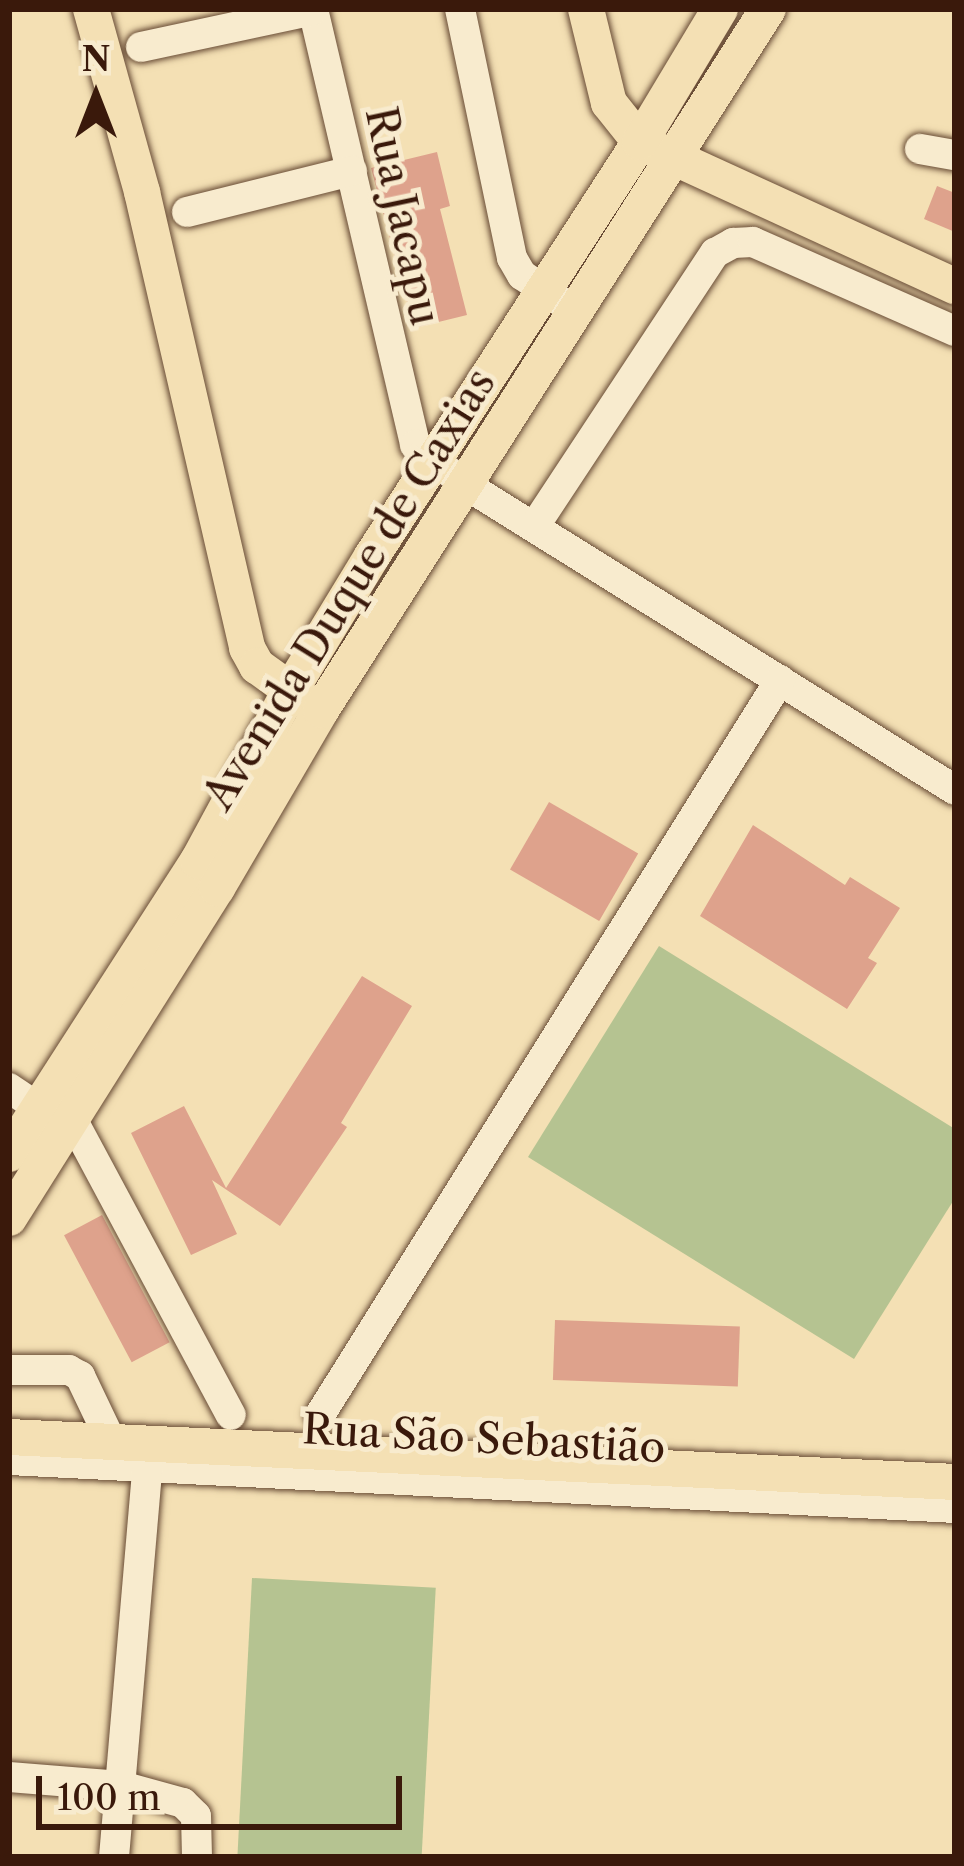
<!DOCTYPE html>
<html>
<head>
<meta charset="utf-8">
<style>
  body { margin:0 }
  #map { position:relative; width:964px; height:1866px; overflow:hidden; background:#f4e0b4; font-family:"Libre Caslon Text",serif }
  div>[style] { position:absolute }
  .green>* { inset:0; background:#b5c391; transform-origin:0 0 }
  .building>* { inset:0; background:#dea28c; transform-origin:0 0 }
  .roads { filter:drop-shadow(0 0 3px #684b35) drop-shadow(0 0 3px #684b35) }
  .minor>* { height:30px; margin:-15px; padding:0 15px; transform-origin:15px; border-radius:15px; background:#f8ebce }
  .major>* { height:36px; margin:-18px; padding:0 18px; transform-origin:18px; border-radius:18px; background:#f4e0b4 }
  span { translate:-50% -50%; white-space:nowrap; text-align:center; line-height:1.15; -webkit-text-stroke:10px #f8ebce; paint-order:stroke }
  .street-label { font-size:42px; color:#3a190b }
  .frame { position:absolute; inset:0; border:12px solid #3a190b; pointer-events:none }
  .north { position:absolute; left:36px; top:36px; width:120px; height:120px; -webkit-text-stroke:9px #f8ebce; paint-order:stroke; rotate:0deg; font-size:33px; font-weight:700; line-height:48px; text-align:center; color:#3a190b }
  .north::after { content:''; display:block; margin:auto; width:42px; height:54px; background:#3a190b; clip-path:polygon(50% 0,100% 100%,50% 72%,0 100%) }
  .scale { position:absolute; left:36px; top:1776px; width:366px; height:54px; box-sizing:border-box; border:6px solid #3a190b; border-top:0; padding-left:15px; font-size:36px; line-height:42px; white-space:nowrap; color:#3a190b; -webkit-text-stroke:9px #f8ebce; paint-order:stroke }
</style>
</head>
<body>
<div id="map">
  <div class="green">
    <div style="clip-path:polygon(659px 946px,955px 1129px,955px 1198px,854px 1359px,528px 1157px)"></div>
    <div style="left:252px;top:1578px;width:184px;height:279px;rotate:3deg"></div>
  </div>
  <div class="building">
    <div style="clip-path:polygon(437px 152px,450px 206px,440px 209px,467px 315px,414px 328px,371px 168px)"></div>
    <div style="clip-path:polygon(937px 186px,955px 193px,955px 232px,924px 219px)"></div>
    <div style="left:549px;top:802px;width:103px;height:78px;rotate:30deg"></div>
    <div style="clip-path:polygon(753px 825px,845px 885px,850px 877px,900px 908px,868px 958px,877px 963px,847px 1009px,700px 916px)"></div>
    <div style="clip-path:polygon(362px 976px,412px 1006px,341px 1123px,347px 1127px,280px 1226px,212px 1180px,237px 1234px,191px 1255px,131px 1133px,184px 1106px,226px 1188px)"></div>
    <div style="left:102px;top:1215px;width:144px;height:43px;rotate:62deg"></div>
    <div style="left:555px;top:1320px;width:185px;height:60px;rotate:2deg"></div>
  </div>
  <div class="roads">
    <div class="minor">
      <div style="left:313px;top:9px;width:448px;rotate:76.8deg"></div>
      <div style="left:415px;top:445px;width:65px;rotate:38.1deg"></div>
      <div style="left:466px;top:485px;width:576px;rotate:31.95deg"></div>
      <div style="left:460px;top:9px;width:254px;rotate:78.2deg"></div>
      <div style="left:512px;top:258px;width:20px;rotate:60deg"></div>
      <div style="left:522px;top:275px;width:50px;rotate:34.3deg"></div>
      <div style="left:141px;top:47px;width:176px;rotate:-12.1deg"></div>
      <div style="left:920px;top:149px;width:36px;rotate:10deg"></div>
      <div style="left:187px;top:212px;width:170px;rotate:-14deg"></div>
      <div style="left:536px;top:524px;width:325px;rotate:-56.6deg"></div>
      <div style="left:715px;top:253px;width:21px;rotate:-29deg"></div>
      <div style="left:733px;top:243px;width:20px;rotate:-3deg"></div>
      <div style="left:753px;top:242px;width:221px;rotate:23.8deg"></div>
      <div style="left:9px;top:1088px;width:36px;rotate:34deg"></div>
      <div style="left:71px;top:1117px;width:338px;rotate:61.8deg"></div>
      <div style="left:9px;top:1370px;width:60px"></div>
      <div style="left:69px;top:1370px;width:13px;rotate:29deg"></div>
      <div style="left:80px;top:1376px;width:74px;rotate:64.5deg"></div>
      <div style="left:320px;top:1415px;width:867px;rotate:-57.96deg"></div>
      <div style="left:9px;top:1460px;width:947px;rotate:2.9deg"></div>
      <div style="left:9px;top:1777px;width:112px;rotate:4.6deg"></div>
      <div style="left:121px;top:1786px;width:64px;rotate:15.3deg"></div>
      <div style="left:183px;top:1803px;width:18px;rotate:45deg"></div>
      <div style="left:196px;top:1816px;width:41px;rotate:88.6deg"></div>
      <div style="left:114px;top:1857px;width:413px;rotate:-85.1deg"></div>
    </div>
    <div class="major">
      <div style="left:91px;top:9px;width:190px;rotate:74.4deg"></div>
      <div style="left:142px;top:192px;width:468px;rotate:77deg"></div>
      <div style="left:247px;top:648px;width:21px;rotate:61deg"></div>
      <div style="left:257px;top:666px;width:62px;rotate:35.8deg"></div>
      <div style="left:586px;top:9px;width:97px;rotate:76.3deg"></div>
      <div style="left:609px;top:103px;width:50px;rotate:51.5deg"></div>
      <div style="left:640px;top:142px;width:346px;rotate:24.6deg"></div>
      <div style="left:9px;top:1154px;width:349px;rotate:-57.2deg"></div>
      <div style="left:198px;top:861px;width:193px;rotate:-61.6deg"></div>
      <div style="left:290px;top:691px;width:158px;rotate:-58.7deg"></div>
      <div style="left:372px;top:556px;width:493px;rotate:-57.1deg"></div>
      <div style="left:640px;top:142px;width:155px;rotate:-59deg"></div>
      <div style="left:9px;top:1218px;width:390px;rotate:-57.8deg"></div>
      <div style="left:217px;top:888px;width:206px;rotate:-59.7deg"></div>
      <div style="left:321px;top:710px;width:831px;rotate:-57.48deg"></div>
      <div style="left:9px;top:1437px;width:947px;rotate:2.72deg"></div>
    </div>
  </div>
  <div class="street-label">
    <span style="left:403px;top:216px;rotate:78deg">Rua Jacapu</span>
    <span style="left:349px;top:589px;rotate:-58deg">Avenida Duque de Caxias</span>
    <span style="left:484px;top:1438px;rotate:3deg">Rua São Sebastião</span>
  </div>
  <div class="frame"></div>
  <div class="north">N</div>
  <div class="scale">100 m</div>
</div>
</body>
</html>
